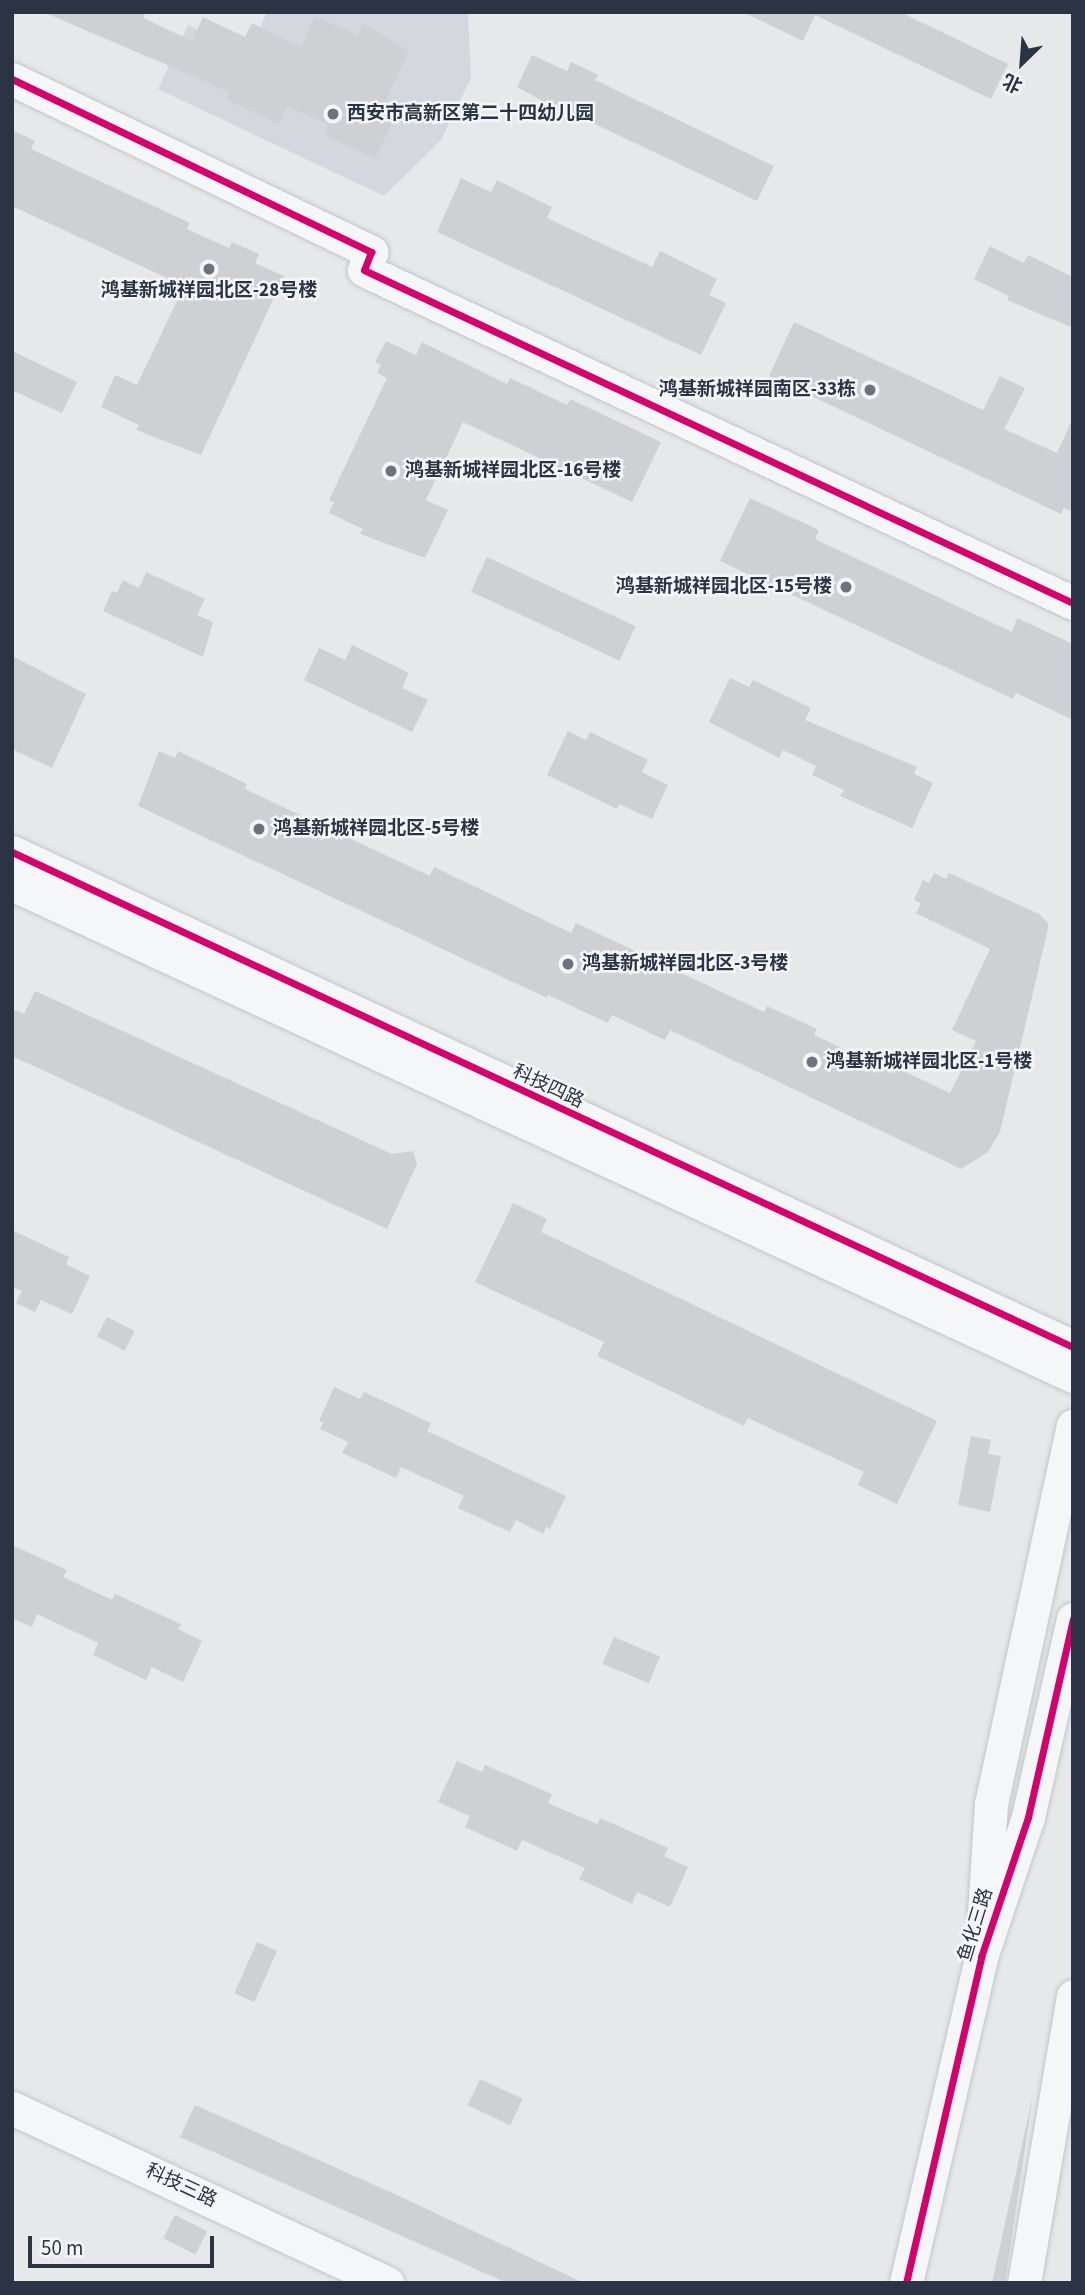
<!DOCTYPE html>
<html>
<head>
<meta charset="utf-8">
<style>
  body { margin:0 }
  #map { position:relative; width:1085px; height:2295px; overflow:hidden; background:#e6e8ea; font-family:"Source Sans 3","Noto Sans SC",sans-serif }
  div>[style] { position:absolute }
  .built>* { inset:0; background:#d4d7dd }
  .building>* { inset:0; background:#ced0d3; transform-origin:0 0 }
  .roads { filter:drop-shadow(0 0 2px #c4c6c8) drop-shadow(0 0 2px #c4c6c8) }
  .minor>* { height:33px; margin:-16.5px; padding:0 16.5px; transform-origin:16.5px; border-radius:16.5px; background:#f5f6f7 }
  .cycleway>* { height:7px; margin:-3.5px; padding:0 3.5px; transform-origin:3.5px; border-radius:3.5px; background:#d6006c }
  .dots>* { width:19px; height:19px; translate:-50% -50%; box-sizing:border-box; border:4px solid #f4f6f9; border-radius:50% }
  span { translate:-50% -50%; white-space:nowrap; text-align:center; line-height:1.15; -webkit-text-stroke:5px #f4f6f9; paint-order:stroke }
  .poi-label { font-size:19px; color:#2b3445; font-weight:700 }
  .left { translate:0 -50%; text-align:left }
  .right { translate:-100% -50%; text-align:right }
  .street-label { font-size:19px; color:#2b3445 }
  .frame { position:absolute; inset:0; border:14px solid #2b3445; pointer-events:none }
  .north { position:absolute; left:987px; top:28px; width:70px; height:70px; -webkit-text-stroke:5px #f4f6f9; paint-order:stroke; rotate:205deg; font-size:19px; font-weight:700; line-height:28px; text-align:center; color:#2b3445 }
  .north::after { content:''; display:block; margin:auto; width:24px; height:32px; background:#2b3445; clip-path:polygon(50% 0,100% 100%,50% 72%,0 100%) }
  .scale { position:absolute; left:28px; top:2236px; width:186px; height:32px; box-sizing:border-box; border:4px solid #2b3445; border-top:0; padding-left:9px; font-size:21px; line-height:24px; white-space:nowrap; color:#2b3445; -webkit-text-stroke:5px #f4f6f9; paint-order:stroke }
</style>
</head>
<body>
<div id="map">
  <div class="built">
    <div style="clip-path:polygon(267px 12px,468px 12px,471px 78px,441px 140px,384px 196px,158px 89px,188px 25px,249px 53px)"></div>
  </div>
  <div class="building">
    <div style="clip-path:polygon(43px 12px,146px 12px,143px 18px,192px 41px,203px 17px,245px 37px,252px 23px,301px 47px,315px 16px,358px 35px,363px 23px,409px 51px,380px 113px,394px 119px,375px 159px,325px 135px,329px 125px,287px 106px,279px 124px,226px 99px,230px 92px)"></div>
    <div style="clip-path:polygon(743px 12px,900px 12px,1008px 64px,991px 99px,815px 15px,803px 41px)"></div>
    <div style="clip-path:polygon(532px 55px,567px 71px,571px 62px,598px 75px,595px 80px,774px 166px,757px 201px,578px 116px,577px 120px,517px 87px)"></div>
    <div style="clip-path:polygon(12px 130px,35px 141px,31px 149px,190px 223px,187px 229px,229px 248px,232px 242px,259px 254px,255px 263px,284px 276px,201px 455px,136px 430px,139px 425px,101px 407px,115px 375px,137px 385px,184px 286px,12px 206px)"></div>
    <div style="clip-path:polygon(461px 178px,491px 192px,497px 180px,552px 207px,547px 218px,652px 267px,660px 251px,717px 279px,709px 295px,726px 303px,701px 355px,437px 232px)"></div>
    <div style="clip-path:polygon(990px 246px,1024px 263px,1028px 255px,1073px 277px,1073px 328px,1007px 300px,1009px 296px,974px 279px)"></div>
    <div style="clip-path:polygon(794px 322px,983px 410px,1000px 376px,1025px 388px,1004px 429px,1057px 453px,1073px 418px,1073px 512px,1064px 508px,1061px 514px,769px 376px)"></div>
    <div style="clip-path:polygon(386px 341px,416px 355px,422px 342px,507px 384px,510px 378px,567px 405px,570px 399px,661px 442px,632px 502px,463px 422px,426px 500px,448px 510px,425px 558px,360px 534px,363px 529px,329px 513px,334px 502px,329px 500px,387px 378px,377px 373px,381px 365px,375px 362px)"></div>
    <div style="clip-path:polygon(12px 351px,77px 382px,62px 413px,12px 390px)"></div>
    <div style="clip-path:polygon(750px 498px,819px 530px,815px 539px,1012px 632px,1017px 618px,1073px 644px,1073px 720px,1016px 693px,1013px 699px,720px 561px)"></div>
    <div style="left:487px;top:557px;width:164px;height:38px;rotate:25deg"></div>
    <div style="clip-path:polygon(146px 572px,205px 599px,197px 615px,213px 622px,203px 657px,103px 611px,112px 591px,117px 593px,123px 580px,139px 588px)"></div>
    <div style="clip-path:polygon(352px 645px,409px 673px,402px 688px,428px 700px,412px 732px,304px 680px,319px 648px,345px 660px)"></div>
    <div style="clip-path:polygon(12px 656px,86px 694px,52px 768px,12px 749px)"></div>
    <div style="clip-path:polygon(730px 678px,749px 687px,753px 680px,811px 708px,805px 720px,917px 767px,914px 774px,933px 783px,912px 828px,840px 796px,844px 790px,812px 775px,816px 766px,783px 750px,779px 758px,709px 722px)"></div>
    <div style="clip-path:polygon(568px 731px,586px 740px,590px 732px,648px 760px,642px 772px,668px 785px,652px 819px,619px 804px,617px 809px,547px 775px)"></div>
    <div style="clip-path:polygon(159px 751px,175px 758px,178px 751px,247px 784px,245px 789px,430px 876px,434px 867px,571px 933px,576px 923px,764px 1012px,767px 1006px,817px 1029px,814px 1035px,867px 1060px,870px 1055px,950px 1093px,976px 1041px,952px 1030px,990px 949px,916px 913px,921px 903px,914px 900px,923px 880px,929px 883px,934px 873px,946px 879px,949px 873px,1039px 914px,1048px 923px,1048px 929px,1000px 1132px,988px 1152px,961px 1169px,670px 1030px,665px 1040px,612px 1015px,608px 1023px,548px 995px,547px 998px,138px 806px)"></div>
    <div style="clip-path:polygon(35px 991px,392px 1154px,413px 1151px,417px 1164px,387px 1229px,12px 1056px,12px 1009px,24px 1014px)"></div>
    <div style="clip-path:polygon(513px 1203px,547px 1219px,541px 1232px,937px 1421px,897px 1504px,858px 1485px,864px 1472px,748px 1418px,744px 1426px,597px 1356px,604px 1342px,475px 1282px)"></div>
    <div style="clip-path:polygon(12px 1230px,69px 1257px,66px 1264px,90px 1276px,72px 1314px,41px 1300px,35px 1312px,16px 1303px,22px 1291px,12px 1287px)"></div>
    <div style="left:107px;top:1317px;width:31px;height:22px;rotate:27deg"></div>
    <div style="clip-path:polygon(334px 1387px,360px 1399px,364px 1392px,431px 1423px,427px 1431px,566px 1496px,550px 1529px,546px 1527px,543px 1534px,516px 1520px,510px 1532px,458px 1508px,464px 1496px,401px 1467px,396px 1478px,342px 1453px,348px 1442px,320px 1429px,323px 1423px,319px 1421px)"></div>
    <div style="clip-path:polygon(971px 1436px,991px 1440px,988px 1454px,1001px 1456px,990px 1512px,958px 1505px)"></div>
    <div style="clip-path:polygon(12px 1545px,67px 1570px,63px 1577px,112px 1600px,115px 1594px,181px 1624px,178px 1629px,202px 1641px,183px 1682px,152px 1667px,146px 1680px,93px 1655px,98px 1643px,37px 1614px,32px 1627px,12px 1618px)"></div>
    <div style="left:614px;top:1637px;width:50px;height:29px;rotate:23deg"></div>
    <div style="clip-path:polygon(457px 1761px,482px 1772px,485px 1765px,552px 1794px,548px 1803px,597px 1824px,600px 1818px,668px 1848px,664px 1856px,688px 1867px,670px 1907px,637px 1892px,632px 1904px,579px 1879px,585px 1868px,522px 1840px,517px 1851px,465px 1827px,470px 1816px,438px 1802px)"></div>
    <div style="left:257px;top:1942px;width:22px;height:56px;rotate:24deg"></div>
    <div style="left:480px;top:2079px;width:47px;height:29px;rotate:25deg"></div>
    <div style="clip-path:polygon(1033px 2094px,1005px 2283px,992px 2283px)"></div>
    <div style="clip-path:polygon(195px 2105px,399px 2196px,584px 2283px,507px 2283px,180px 2137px)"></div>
    <div style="left:175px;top:2215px;width:36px;height:26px;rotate:27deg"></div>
  </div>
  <div class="roads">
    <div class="minor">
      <div style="left:12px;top:79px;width:399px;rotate:25.7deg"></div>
      <div style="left:371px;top:252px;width:19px;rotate:111deg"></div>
      <div style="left:364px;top:270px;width:783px;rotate:25.16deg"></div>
      <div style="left:12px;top:852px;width:1171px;rotate:25.01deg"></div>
      <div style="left:12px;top:884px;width:1170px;rotate:24.88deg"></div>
      <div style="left:984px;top:1913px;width:109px;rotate:-86.3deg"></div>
      <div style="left:991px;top:1804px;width:387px;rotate:-77.8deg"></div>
      <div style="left:12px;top:2108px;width:414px;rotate:25deg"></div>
      <div style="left:906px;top:2283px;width:335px;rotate:-77deg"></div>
      <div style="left:981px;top:1957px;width:148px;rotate:-71.4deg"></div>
      <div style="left:1028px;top:1817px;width:203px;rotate:-77.2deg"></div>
      <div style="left:1024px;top:2283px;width:291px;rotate:-80.3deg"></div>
    </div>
  </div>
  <div class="cycleway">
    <div style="left:12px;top:79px;width:399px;rotate:25.7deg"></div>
    <div style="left:371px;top:252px;width:19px;rotate:111deg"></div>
    <div style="left:364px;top:270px;width:783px;rotate:25.16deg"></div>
    <div style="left:12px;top:852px;width:1171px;rotate:25.01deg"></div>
    <div style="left:906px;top:2283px;width:335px;rotate:-77deg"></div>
    <div style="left:981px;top:1957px;width:148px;rotate:-71.4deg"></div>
    <div style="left:1028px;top:1817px;width:203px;rotate:-77.2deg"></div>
  </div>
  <div class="dots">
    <div style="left:333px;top:114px;background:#6c737f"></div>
    <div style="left:209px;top:269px;background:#6c737f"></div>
    <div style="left:870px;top:390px;background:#6c737f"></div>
    <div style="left:391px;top:471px;background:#6c737f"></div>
    <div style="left:846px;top:587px;background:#6c737f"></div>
    <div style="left:259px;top:829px;background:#6c737f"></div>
    <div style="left:568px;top:964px;background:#6c737f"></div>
    <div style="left:812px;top:1062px;background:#6c737f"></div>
  </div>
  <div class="poi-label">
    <span class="left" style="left:347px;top:114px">西安市高新区第二十四幼儿园</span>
    <span style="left:209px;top:291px">鸿基新城祥园北区-28号楼</span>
    <span class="right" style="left:856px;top:390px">鸿基新城祥园南区-33栋</span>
    <span class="left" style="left:405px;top:471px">鸿基新城祥园北区-16号楼</span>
    <span class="right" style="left:832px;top:587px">鸿基新城祥园北区-15号楼</span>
    <span class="left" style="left:273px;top:829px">鸿基新城祥园北区-5号楼</span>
    <span class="left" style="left:582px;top:964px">鸿基新城祥园北区-3号楼</span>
    <span class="left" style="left:826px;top:1062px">鸿基新城祥园北区-1号楼</span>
  </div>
  <div class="street-label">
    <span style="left:548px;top:1087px;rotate:25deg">科技四路</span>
    <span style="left:976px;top:1925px;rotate:-73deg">鱼化三路</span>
    <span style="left:181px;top:2186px;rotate:25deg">科技三路</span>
  </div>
  <div class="frame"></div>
  <div class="north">北</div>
  <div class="scale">50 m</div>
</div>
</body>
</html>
